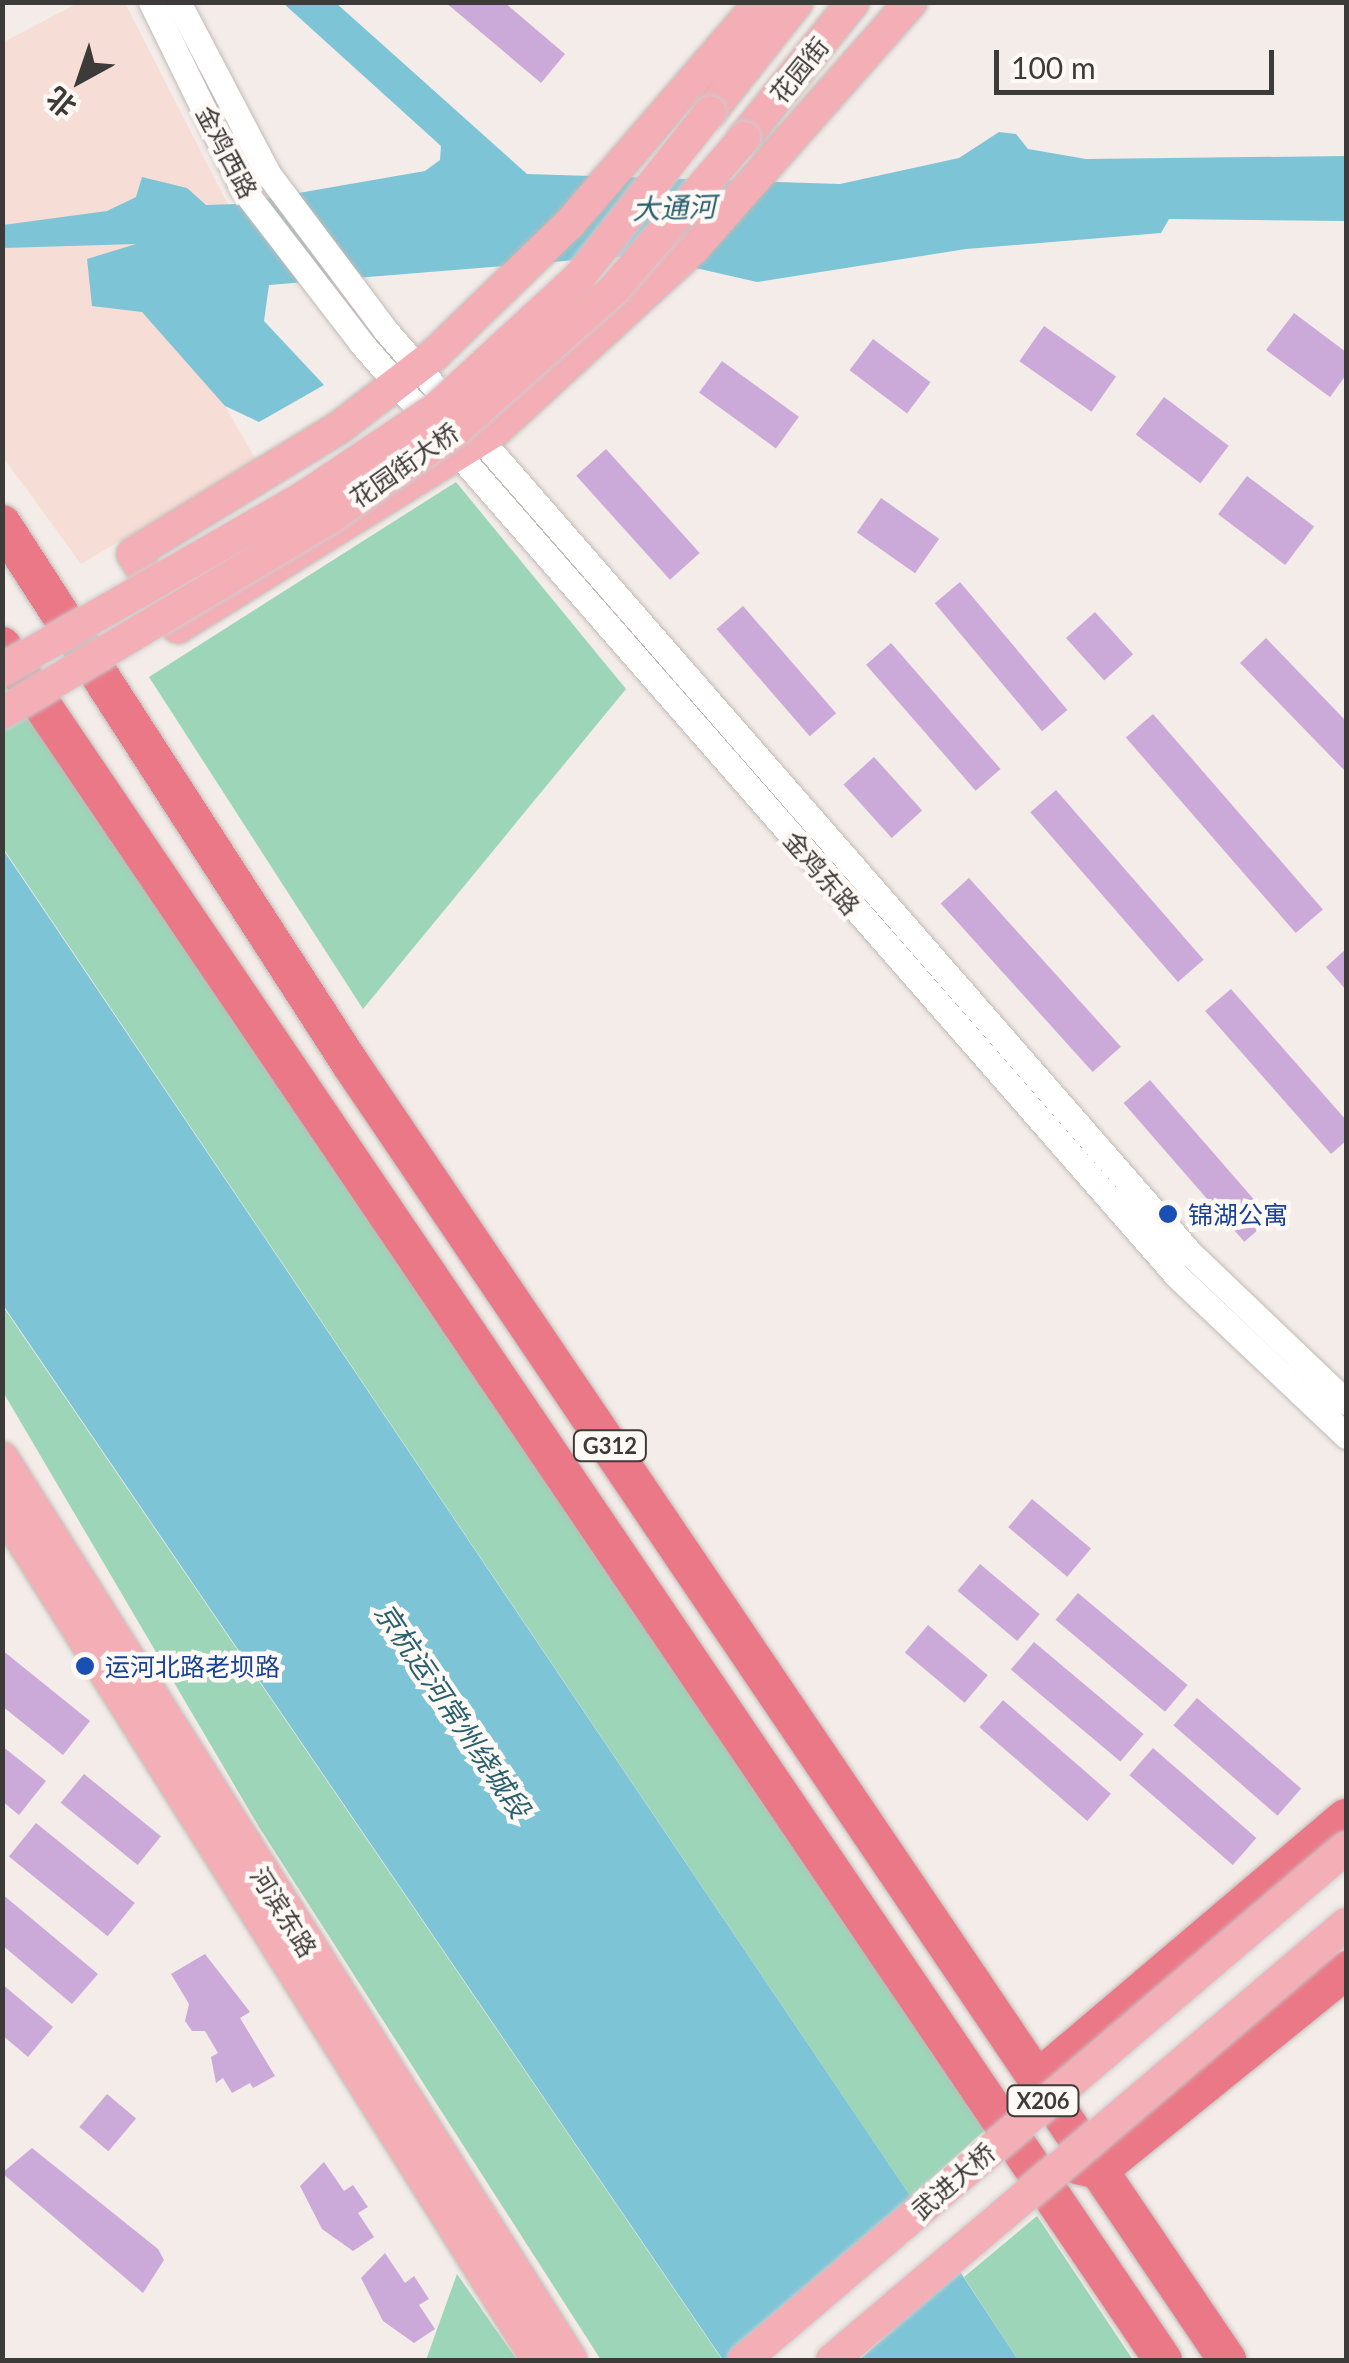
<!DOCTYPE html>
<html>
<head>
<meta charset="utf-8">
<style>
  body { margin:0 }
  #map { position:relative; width:1349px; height:2363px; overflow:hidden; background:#f3ece8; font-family:Lato,"Noto Sans SC",sans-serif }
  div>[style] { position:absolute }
  .industrial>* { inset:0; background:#f6ddd5 }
  .green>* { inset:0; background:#9dd5b9 }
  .water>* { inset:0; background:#7dc4d6 }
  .pier>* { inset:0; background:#f3ece8 }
  .building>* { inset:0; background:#cbaada; transform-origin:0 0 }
  .roads { filter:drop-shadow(0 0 2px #c1bab6) drop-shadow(0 0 2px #c1bab6) }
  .minor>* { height:25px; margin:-12.5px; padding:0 12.5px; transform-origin:12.5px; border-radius:12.5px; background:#fff }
  .major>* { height:32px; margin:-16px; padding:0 16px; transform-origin:16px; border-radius:16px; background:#f3aeb6 }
  .highway>* { height:38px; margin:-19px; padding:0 19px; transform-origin:19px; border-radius:19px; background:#eb7886 }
  .bridges { filter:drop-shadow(0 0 2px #cdcccc) drop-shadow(0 0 2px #cdcccc) }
  .major-bridge>* { height:32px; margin:-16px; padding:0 16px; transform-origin:16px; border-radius:16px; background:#f3aeb6 }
  .dots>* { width:28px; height:28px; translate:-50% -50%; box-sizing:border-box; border:5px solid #fff9f6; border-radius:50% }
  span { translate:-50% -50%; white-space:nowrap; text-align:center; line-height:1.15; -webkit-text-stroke:9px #fff9f6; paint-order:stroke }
  .shield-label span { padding:2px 8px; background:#fff9f6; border:2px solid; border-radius:8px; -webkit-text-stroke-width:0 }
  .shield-label { font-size:22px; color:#3d3b39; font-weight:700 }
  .street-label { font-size:25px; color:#3d3b39 }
  .transit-label { font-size:25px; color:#164399 }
  .left { translate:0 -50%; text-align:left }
  .water-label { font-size:28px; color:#27616e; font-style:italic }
  .frame { position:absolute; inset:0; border:5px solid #3d3b39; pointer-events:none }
  .north { position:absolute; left:30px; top:30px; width:100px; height:100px; -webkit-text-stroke:8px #fff9f6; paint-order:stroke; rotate:220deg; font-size:28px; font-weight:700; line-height:40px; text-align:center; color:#3d3b39 }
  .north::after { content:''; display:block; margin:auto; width:35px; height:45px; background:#3d3b39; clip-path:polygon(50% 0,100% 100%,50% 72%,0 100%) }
  .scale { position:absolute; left:994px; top:50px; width:280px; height:45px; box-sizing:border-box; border:5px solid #3d3b39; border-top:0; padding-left:12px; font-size:30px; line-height:35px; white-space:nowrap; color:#3d3b39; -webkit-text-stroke:8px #fff9f6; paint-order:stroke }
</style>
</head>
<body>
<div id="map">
  <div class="industrial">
    <div style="clip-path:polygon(78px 3px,125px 3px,269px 285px,225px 406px,256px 460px,81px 564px,3px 457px,2px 43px)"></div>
  </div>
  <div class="green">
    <div style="clip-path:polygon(456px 482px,626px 689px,363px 1009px,149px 677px)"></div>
    <div style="clip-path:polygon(2px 678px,986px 2129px,911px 2197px,3px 848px)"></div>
    <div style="clip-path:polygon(2px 1305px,721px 2358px,718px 2360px,601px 2360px,259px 1827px,3px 1392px)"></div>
    <div style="clip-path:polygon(1037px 2216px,1133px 2360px,1018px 2360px,964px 2277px)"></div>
    <div style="clip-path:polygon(457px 2274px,517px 2360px,426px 2360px)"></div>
  </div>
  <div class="water">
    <div style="clip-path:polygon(283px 3px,336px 3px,527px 174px,840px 184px,959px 158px,999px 132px,1016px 134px,1028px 149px,1086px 159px,1346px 156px,1346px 221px,1169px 219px,1161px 233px,966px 249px,757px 282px,639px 255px,269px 285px,264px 321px,324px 385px,259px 422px,225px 406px,142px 312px,92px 306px,87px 259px,136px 244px,3px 248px,3px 225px,107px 211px,136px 197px,142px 177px,187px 188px,206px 205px,236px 204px,425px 171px,440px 160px,441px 146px)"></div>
    <div style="clip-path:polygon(2px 848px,911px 2197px,1018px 2360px,723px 2360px,3px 1305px)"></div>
  </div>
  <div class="pier">
    <div style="clip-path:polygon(919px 2199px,963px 2266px,859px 2360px,733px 2360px)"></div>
  </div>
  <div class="building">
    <div style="clip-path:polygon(445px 2px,504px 2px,565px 54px,541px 83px)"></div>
    <div style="clip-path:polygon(1294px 313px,1346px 352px,1346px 375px,1330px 397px,1266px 350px)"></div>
    <div style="left:1044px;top:326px;width:88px;height:43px;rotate:35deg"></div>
    <div style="left:873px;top:339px;width:72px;height:39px;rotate:37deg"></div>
    <div style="left:722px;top:361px;width:95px;height:39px;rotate:36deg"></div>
    <div style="left:1164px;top:397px;width:81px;height:47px;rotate:37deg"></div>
    <div style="left:606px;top:449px;width:140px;height:40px;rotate:48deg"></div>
    <div style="left:1247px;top:476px;width:84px;height:48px;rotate:37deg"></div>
    <div style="left:881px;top:498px;width:71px;height:42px;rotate:35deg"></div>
    <div style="left:960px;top:582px;width:167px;height:33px;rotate:50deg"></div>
    <div style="left:743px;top:606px;width:142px;height:35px;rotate:49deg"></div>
    <div style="left:1095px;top:612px;width:57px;height:39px;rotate:48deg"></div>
    <div style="clip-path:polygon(1266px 638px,1346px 721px,1346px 772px,1240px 663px)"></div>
    <div style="left:891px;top:643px;width:167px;height:33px;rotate:49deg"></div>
    <div style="left:1153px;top:714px;width:259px;height:36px;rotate:49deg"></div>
    <div style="left:874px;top:757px;width:72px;height:41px;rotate:48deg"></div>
    <div style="left:1056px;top:790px;width:225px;height:34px;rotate:49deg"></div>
    <div style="left:969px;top:878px;width:227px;height:38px;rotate:48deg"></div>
    <div style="clip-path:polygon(1346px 949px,1346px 990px,1326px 967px)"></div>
    <div style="clip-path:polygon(1231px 989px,1346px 1120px,1346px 1141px,1331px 1154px,1205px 1011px)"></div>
    <div style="left:1150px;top:1080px;width:184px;height:35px;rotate:49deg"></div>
    <div style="left:1032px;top:1499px;width:77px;height:37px;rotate:40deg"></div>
    <div style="left:980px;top:1564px;width:78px;height:35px;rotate:40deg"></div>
    <div style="left:1078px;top:1593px;width:143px;height:35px;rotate:40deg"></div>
    <div style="left:928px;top:1625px;width:78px;height:36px;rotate:40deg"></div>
    <div style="left:1034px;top:1642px;width:143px;height:36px;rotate:40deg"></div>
    <div style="clip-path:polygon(2px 1650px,90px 1721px,63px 1755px,2px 1706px)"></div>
    <div style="left:1197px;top:1698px;width:138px;height:36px;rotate:41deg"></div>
    <div style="left:1003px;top:1700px;width:143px;height:36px;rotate:41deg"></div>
    <div style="clip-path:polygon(2px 1746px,46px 1781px,19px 1815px,2px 1801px)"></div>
    <div style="left:1153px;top:1748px;width:137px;height:36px;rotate:41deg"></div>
    <div style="left:84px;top:1774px;width:99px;height:37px;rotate:39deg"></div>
    <div style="left:36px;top:1823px;width:127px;height:43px;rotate:39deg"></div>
    <div style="clip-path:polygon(2px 1894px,98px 1974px,72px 2004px,2px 1945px)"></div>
    <div style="clip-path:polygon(205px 1954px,250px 2012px,240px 2018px,275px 2076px,253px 2088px,250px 2083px,232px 2093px,223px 2078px,216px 2083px,211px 2057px,218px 2053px,205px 2031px,192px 2031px,185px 2021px,189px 2004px,171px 1974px)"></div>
    <div style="clip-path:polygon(2px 1984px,53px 2027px,28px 2057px,2px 2035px)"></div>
    <div style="left:107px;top:2094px;width:38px;height:43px;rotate:40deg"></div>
    <div style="clip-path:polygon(32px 2148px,158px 2249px,164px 2260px,143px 2293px,2px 2173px)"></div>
    <div style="clip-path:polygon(324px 2162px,344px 2191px,353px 2185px,368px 2207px,358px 2213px,374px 2237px,353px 2251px,322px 2229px,300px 2186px)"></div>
    <div style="clip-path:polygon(385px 2253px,405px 2283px,414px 2276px,429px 2299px,419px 2305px,435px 2329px,414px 2343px,383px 2321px,361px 2278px)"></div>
  </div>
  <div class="roads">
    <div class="minor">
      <div style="left:151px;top:2px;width:207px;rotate:63.9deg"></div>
      <div style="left:242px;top:188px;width:197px;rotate:52.4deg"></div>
      <div style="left:362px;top:344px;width:1238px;rotate:48.83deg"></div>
      <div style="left:1177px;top:1276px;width:233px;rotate:43.4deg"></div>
      <div style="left:178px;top:2px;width:195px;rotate:62.3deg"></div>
      <div style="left:269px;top:175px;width:195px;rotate:53.1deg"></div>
      <div style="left:386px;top:331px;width:1223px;rotate:48.91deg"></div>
      <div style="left:1190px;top:1253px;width:216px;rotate:43.7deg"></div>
    </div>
    <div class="major">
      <div style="left:761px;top:2px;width:292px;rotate:130.8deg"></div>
      <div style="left:570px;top:223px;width:188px;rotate:135.9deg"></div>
      <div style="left:435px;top:354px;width:120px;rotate:142.5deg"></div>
      <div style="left:340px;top:427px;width:243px;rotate:148.5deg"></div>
      <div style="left:133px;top:554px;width:86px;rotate:58.3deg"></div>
      <div style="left:178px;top:627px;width:374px;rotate:-31.8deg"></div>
      <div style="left:496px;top:430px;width:269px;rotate:-42.6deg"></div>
      <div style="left:694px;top:248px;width:328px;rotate:-48.6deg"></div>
      <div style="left:710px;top:112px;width:140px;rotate:-51.7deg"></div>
      <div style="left:744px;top:138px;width:174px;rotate:-51.3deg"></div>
      <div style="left:2px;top:1458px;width:1066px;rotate:57.76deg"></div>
      <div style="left:2px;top:1508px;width:1007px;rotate:57.83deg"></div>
    </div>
    <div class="highway">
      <div style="left:2px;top:524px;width:642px;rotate:57.15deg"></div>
      <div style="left:350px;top:1063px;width:1566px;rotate:55.93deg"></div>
      <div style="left:2px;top:646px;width:2070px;rotate:55.89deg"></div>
      <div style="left:1035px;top:2102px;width:24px;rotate:-81deg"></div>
      <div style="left:1039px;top:2078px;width:402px;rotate:-40.3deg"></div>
      <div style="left:1077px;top:2165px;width:23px;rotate:13deg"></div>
      <div style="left:1099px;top:2170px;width:318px;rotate:-39deg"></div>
    </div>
  </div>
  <div class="bridges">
    <div class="major-bridge">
      <div style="left:2px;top:670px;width:348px;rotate:-29.8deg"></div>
      <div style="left:304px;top:497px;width:160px;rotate:-33.8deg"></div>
      <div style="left:437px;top:408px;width:195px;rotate:-42.7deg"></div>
      <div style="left:580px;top:276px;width:209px;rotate:-51.6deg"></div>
      <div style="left:2px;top:713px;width:381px;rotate:-30.8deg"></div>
      <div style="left:329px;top:518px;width:156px;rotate:-34.8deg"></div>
      <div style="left:457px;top:429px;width:212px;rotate:-41.7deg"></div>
      <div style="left:615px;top:288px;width:198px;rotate:-49.3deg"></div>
      <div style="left:744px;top:2360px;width:790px;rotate:-40.38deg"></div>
      <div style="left:832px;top:2360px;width:674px;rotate:-40.31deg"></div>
    </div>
  </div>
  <div class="dots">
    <div style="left:1168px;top:1214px;background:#1a4fb4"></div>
    <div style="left:85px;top:1666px;background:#1a4fb4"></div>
  </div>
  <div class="shield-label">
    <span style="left:610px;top:1446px">G312</span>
    <span style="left:1043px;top:2101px">X206</span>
  </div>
  <div class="street-label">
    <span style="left:799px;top:70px;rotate:-51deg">花园街</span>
    <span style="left:227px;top:152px;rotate:62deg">金鸡西路</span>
    <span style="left:404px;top:465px;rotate:-35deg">花园街大桥</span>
    <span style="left:822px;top:873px;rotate:49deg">金鸡东路</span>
    <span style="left:284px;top:1912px;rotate:58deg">河滨东路</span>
    <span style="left:953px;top:2181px;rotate:-41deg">武进大桥</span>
  </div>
  <div class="transit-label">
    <span class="left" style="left:1188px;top:1214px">锦湖公寓</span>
    <span class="left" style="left:105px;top:1666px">运河北路老坝路</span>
  </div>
  <div class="water-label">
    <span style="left:674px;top:207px;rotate:-2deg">大通河</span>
    <span style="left:453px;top:1710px;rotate:56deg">京杭运河常州绕城段</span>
  </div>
  <div class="frame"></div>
  <div class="north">北</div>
  <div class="scale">100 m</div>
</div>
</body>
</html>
